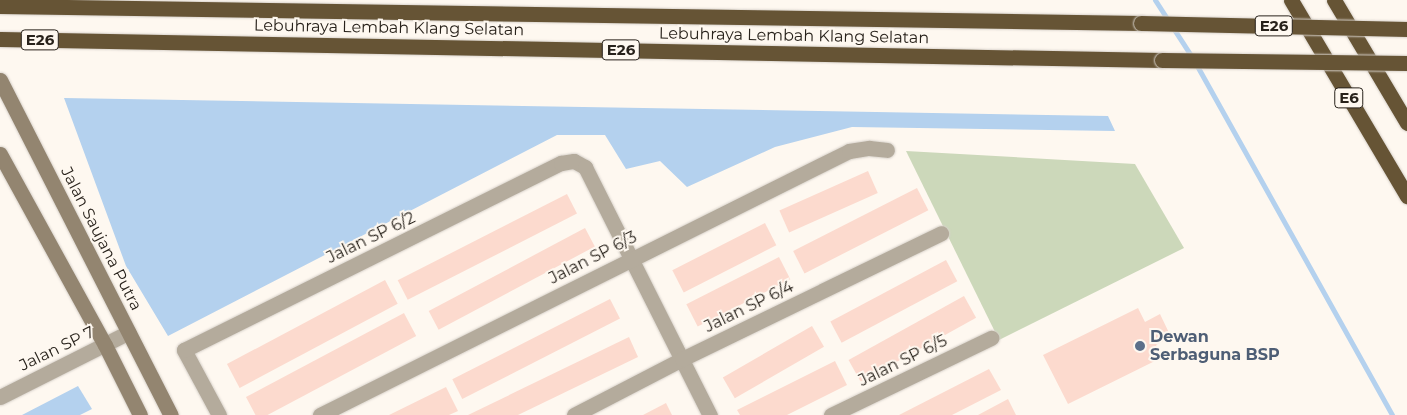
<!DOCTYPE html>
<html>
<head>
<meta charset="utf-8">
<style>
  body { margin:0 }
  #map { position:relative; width:1407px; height:415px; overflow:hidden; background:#fef8f0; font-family:Montserrat,sans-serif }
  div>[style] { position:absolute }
  .green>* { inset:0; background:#ccd8ba }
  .water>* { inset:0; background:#b4d1ee }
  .stream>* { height:5px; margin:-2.5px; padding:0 2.5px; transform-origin:2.5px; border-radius:2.5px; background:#b4d1ee }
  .building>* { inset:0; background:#fcdace; transform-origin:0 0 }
  .roads { filter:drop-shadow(0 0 1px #d7d1ca) drop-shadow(0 0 1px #d7d1ca) }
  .minor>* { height:15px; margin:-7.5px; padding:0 7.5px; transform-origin:7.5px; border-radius:7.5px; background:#b4ab9c }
  .secondary>* { height:15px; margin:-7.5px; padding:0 7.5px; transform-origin:7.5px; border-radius:7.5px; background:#938570 }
  .motorway>* { height:15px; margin:-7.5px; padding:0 7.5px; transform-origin:7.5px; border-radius:7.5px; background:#665435 }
  .bridges { filter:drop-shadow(0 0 1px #d7d1ca) drop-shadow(0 0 1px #d7d1ca) }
  .motorway-bridge>* { height:15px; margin:-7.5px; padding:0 7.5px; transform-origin:7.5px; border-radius:7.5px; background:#665435 }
  .dots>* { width:14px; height:14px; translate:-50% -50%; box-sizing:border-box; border:2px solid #fef8f0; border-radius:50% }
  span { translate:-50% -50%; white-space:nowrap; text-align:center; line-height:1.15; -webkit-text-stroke:4px #fef8f0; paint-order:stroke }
  .shield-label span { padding:1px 4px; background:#fef8f0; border:1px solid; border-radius:4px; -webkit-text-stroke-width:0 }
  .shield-label { font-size:15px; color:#28221b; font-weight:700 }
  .street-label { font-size:16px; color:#28221b }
  .service-label { font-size:16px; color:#4e5e75; font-weight:700 }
  .left { translate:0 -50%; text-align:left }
</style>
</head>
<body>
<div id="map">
  <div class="green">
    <div style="clip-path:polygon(906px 151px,1135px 164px,1184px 248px,999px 340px)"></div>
  </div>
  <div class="water">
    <div style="clip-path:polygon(64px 98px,1108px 116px,1115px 131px,852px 127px,775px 147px,687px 187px,660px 161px,626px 169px,605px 135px,557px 135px,168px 336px,126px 266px)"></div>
    <div style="clip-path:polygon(78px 386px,92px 409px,80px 415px,22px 415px)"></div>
  </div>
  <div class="stream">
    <div style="left:1155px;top:0;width:68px;rotate:57deg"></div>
    <div style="left:1196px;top:64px;width:402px;rotate:60.8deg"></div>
  </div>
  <div class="building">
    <div style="left:868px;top:171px;width:24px;height:97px;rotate:66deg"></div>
    <div style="left:917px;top:188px;width:25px;height:139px;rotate:63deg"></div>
    <div style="left:567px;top:194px;width:22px;height:190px;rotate:63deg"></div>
    <div style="left:765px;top:223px;width:25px;height:104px;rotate:63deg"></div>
    <div style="left:585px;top:228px;width:21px;height:177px;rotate:62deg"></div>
    <div style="left:779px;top:257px;width:25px;height:104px;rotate:63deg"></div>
    <div style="left:946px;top:260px;width:24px;height:131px;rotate:62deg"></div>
    <div style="left:385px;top:280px;width:27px;height:179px;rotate:62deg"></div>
    <div style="left:964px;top:296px;width:25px;height:132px;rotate:61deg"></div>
    <div style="left:610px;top:299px;width:22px;height:177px;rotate:63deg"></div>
    <div style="clip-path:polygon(1138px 308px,1145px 322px,1160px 314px,1171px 337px,1156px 345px,1163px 357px,1068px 404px,1043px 355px)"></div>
    <div style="left:404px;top:313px;width:26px;height:179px;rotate:62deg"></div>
    <div style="left:812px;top:326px;width:24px;height:103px;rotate:60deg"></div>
    <div style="clip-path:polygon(629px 337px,638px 357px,518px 415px,468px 415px)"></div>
    <div style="clip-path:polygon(835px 361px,847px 385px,787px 415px,740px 415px,737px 410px)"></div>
    <div style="clip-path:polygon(989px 369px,1001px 390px,952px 415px,899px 415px)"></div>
    <div style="clip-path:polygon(446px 387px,458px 411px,449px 415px,389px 415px)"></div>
    <div style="clip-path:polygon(1008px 399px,1016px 415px,978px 415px)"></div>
    <div style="clip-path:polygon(666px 403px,672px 415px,643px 415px)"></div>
  </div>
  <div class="roads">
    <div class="minor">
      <div style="left:0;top:397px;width:144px;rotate:-26.7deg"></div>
      <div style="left:219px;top:415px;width:74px;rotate:-118.3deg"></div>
      <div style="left:184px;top:350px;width:421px;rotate:-26.4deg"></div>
      <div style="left:561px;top:163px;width:13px;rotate:-9deg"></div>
      <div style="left:574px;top:161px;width:13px;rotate:29deg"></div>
      <div style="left:585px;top:167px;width:278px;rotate:63.3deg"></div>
      <div style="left:320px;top:415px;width:591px;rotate:-26.52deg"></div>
      <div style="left:849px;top:151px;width:20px;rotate:-9deg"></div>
      <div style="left:869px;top:148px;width:18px;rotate:6deg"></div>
      <div style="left:574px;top:415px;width:122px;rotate:-27.4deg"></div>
      <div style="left:682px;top:359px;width:288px;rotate:-25.9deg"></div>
      <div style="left:831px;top:415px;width:178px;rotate:-25.7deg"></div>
    </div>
    <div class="secondary">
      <div style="left:0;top:80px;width:376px;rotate:63deg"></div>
      <div style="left:0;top:154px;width:218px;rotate:61.2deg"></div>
      <div style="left:105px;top:345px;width:78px;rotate:63.4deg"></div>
    </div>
    <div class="motorway">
      <div style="left:1291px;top:0;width:228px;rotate:59.4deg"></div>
      <div style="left:1334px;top:0;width:143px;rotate:59.3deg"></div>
      <div style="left:0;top:6px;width:1141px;rotate:0.85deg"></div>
      <div style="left:0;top:39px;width:1162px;rotate:1.04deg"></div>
    </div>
  </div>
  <div class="bridges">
    <div class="motorway-bridge">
      <div style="left:1141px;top:23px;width:266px;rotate:1.3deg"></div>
      <div style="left:1162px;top:60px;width:245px;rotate:0.7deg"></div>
    </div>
  </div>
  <div class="dots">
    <div style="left:1140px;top:346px;background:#5c6f8a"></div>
  </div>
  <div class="shield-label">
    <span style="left:1274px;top:26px">E26</span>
    <span style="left:40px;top:40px">E26</span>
    <span style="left:621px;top:50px">E26</span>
    <span style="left:1349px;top:98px">E6</span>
  </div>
  <div class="street-label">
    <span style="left:389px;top:28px;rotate:1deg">Lebuhraya Lembah Klang Selatan</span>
    <span style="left:794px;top:36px;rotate:1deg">Lebuhraya Lembah Klang Selatan</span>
    <span style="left:371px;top:238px;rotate:-26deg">Jalan SP 6/2</span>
    <span style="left:101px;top:239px;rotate:63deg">Jalan Saujana Putra</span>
    <span style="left:593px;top:258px;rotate:-27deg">Jalan SP 6/3</span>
    <span style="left:749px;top:307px;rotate:-26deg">Jalan SP 6/4</span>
    <span style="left:57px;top:349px;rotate:-26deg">Jalan SP 7</span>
    <span style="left:903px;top:361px;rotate:-26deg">Jalan SP 6/5</span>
  </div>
  <div class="service-label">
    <span class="left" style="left:1150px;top:346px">Dewan<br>Serbaguna BSP</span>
  </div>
</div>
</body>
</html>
